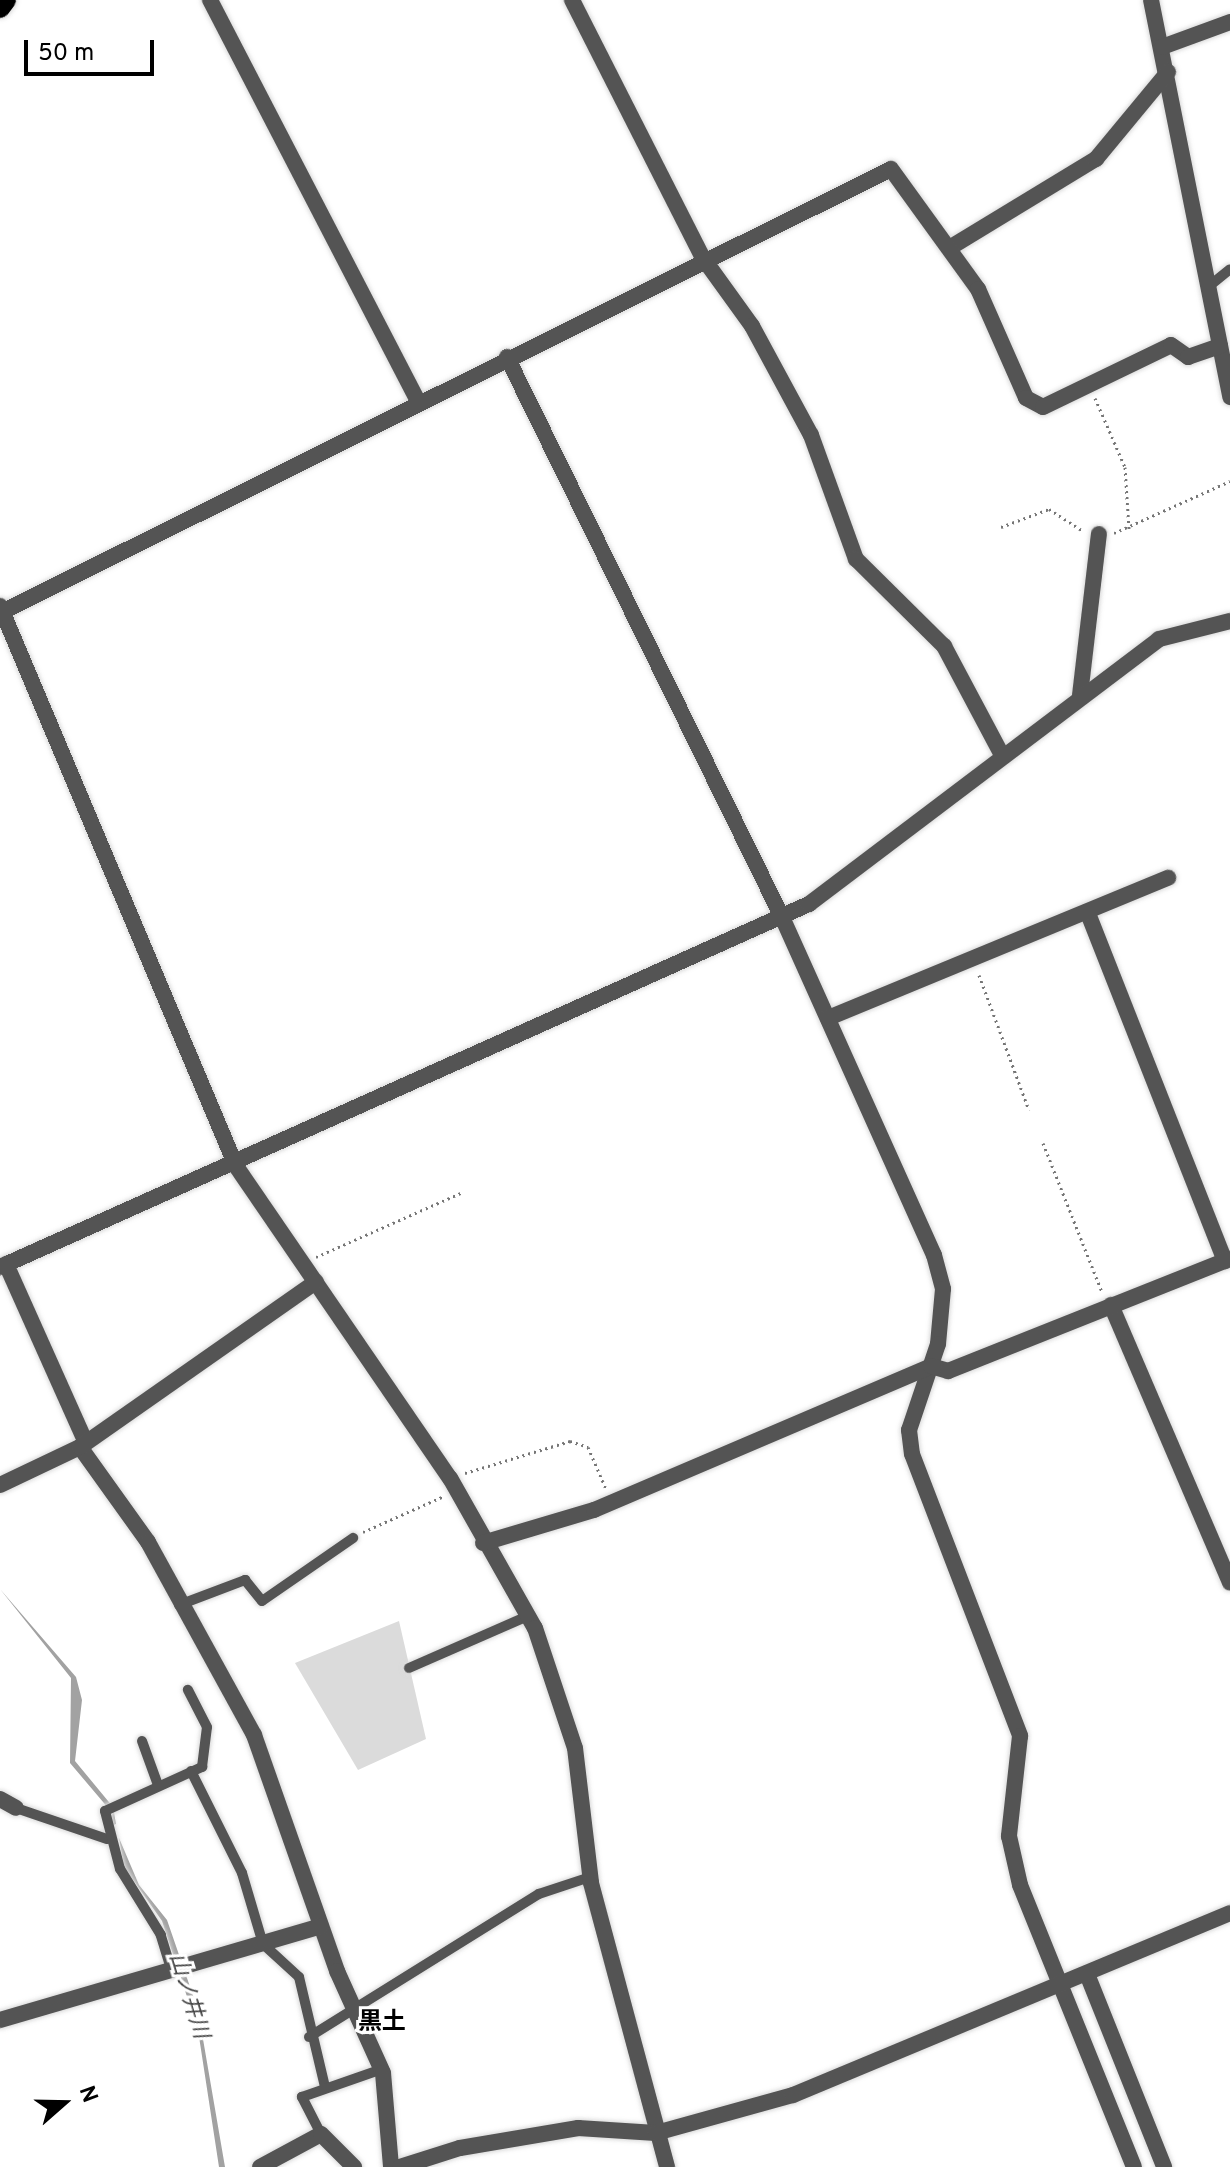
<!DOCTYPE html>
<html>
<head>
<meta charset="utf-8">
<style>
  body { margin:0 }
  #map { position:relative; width:1230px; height:2167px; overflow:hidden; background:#fff; font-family:Overpass,"Noto Sans JP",sans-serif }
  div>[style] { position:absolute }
  .green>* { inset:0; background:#dbdbdb }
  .water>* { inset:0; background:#a2a2a2 }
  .path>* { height:3px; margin-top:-1.5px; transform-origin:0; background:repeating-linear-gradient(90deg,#767676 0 2px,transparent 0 6px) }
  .roads { filter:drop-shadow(0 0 2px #dbdbdb) drop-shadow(0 0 2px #dbdbdb) }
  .service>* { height:10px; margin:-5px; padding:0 5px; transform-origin:5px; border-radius:5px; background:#545454 }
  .minor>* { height:16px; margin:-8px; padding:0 8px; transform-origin:8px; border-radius:8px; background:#545454 }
  .primary>* { height:20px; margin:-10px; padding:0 10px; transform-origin:10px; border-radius:10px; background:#000 }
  span { translate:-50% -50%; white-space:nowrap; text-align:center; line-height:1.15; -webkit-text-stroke:6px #fff; paint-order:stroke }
  .water-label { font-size:22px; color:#434343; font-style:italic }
  .quarter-label { font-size:24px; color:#000; font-weight:700 }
  .north { position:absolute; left:24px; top:2063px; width:80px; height:80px; -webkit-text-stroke:6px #fff; paint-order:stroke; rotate:70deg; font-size:22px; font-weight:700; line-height:32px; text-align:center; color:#000 }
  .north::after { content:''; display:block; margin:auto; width:28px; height:36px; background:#000; clip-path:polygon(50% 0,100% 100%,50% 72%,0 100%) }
  .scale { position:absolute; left:24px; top:40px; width:130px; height:36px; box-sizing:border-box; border:4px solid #000; border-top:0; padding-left:10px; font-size:24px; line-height:28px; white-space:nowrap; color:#000; -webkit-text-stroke:6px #fff; paint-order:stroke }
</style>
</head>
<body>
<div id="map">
  <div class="green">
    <div style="clip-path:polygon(399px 1621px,426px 1739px,358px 1770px,295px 1663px)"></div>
  </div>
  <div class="water">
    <div style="clip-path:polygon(0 1589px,76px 1677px,82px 1700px,75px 1761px,113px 1807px,116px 1824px,111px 1826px,109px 1809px,70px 1763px,71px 1678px)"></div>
    <div style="clip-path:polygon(119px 1838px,139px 1885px,167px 1920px,198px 2010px,225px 2167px,219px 2167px,198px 2030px,162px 1921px,124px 1867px)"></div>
  </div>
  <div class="path">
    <div style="left:1095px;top:398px;width:75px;rotate:66.5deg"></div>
    <div style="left:1125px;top:467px;width:62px;rotate:86.3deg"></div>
    <div style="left:1001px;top:527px;width:51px;rotate:-20.6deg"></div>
    <div style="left:1049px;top:509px;width:40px;rotate:32.9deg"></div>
    <div style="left:1114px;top:533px;width:127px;rotate:-24.1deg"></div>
    <div style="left:979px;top:975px;width:144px;rotate:69.7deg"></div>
    <div style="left:1043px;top:1143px;width:160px;rotate:68.4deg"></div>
    <div style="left:316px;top:1257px;width:161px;rotate:-23.9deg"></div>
    <div style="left:465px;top:1473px;width:110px;rotate:-16.9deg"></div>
    <div style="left:570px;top:1441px;width:19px;rotate:18deg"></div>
    <div style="left:588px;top:1447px;width:46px;rotate:66.8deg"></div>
    <div style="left:363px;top:1532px;width:89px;rotate:-24deg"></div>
  </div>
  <div class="roads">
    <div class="service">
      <div style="left:1208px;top:287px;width:28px;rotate:-39deg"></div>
      <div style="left:179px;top:1605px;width:71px;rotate:-20.7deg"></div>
      <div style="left:245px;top:1580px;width:27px;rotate:51deg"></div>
      <div style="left:262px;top:1601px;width:111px;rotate:-34.7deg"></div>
      <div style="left:409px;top:1668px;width:130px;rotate:-23.6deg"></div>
      <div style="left:142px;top:1741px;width:47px;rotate:70deg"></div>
      <div style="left:191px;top:1771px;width:114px;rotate:63.4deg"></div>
      <div style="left:242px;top:1873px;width:74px;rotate:73.5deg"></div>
      <div style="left:263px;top:1944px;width:49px;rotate:42.5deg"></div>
      <div style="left:299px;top:1977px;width:113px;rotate:76.7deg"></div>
      <div style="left:16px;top:1808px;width:96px;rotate:18.8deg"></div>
      <div style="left:172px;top:1972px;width:39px;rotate:-107deg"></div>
      <div style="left:161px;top:1935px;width:78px;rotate:-121.8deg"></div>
      <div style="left:120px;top:1869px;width:60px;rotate:-104.5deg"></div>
      <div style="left:105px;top:1811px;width:107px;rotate:-24.4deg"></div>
      <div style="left:202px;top:1767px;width:40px;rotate:-82.9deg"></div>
      <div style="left:207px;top:1727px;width:42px;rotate:-117.2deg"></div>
      <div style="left:309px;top:2037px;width:271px;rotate:-31.9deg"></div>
      <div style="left:539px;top:1894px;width:54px;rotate:-18.4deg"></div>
      <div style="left:321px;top:2134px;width:42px;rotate:-117.2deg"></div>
      <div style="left:302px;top:2097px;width:85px;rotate:-19.3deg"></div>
    </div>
    <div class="minor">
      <div style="left:210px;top:0;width:454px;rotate:62.6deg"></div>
      <div style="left:572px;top:0;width:289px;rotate:63.1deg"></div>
      <div style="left:703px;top:258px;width:84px;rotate:54.2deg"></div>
      <div style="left:752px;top:326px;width:124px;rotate:61.6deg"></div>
      <div style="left:811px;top:435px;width:132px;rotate:70.1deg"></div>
      <div style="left:856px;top:559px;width:124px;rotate:44.7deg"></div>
      <div style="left:944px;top:646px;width:121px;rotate:62deg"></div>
      <div style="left:1151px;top:0;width:405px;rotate:78.7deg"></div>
      <div style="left:1162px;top:47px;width:72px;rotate:-20.2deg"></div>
      <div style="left:951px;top:247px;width:170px;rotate:-31.3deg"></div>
      <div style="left:1096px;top:159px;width:113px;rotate:-50.4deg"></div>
      <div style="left:507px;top:357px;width:624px;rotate:63.85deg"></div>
      <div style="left:782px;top:917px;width:371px;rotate:65.8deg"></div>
      <div style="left:934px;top:1255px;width:35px;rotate:75deg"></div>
      <div style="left:943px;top:1289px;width:55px;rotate:95.2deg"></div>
      <div style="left:938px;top:1344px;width:91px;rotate:108.6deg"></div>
      <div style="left:909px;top:1430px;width:24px;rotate:83deg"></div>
      <div style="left:912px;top:1454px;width:302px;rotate:69deg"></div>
      <div style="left:1020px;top:1736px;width:101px;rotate:96.3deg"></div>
      <div style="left:1009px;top:1836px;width:50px;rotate:77.3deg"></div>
      <div style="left:1020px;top:1885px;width:304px;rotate:68deg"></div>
      <div style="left:0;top:606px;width:608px;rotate:67.15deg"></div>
      <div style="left:236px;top:1166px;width:378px;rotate:55.6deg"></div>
      <div style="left:450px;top:1478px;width:172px;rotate:60.5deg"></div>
      <div style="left:535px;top:1628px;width:126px;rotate:71.6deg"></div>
      <div style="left:575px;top:1748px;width:136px;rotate:83.2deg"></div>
      <div style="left:591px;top:1883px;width:294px;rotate:75deg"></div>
      <div style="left:0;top:613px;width:995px;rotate:-26.49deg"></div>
      <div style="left:891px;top:169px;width:148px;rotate:54.1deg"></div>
      <div style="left:978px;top:289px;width:119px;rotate:66.2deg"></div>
      <div style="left:1026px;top:398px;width:19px;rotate:28deg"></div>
      <div style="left:1043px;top:407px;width:142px;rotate:-25.8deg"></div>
      <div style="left:1171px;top:345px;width:21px;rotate:35deg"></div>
      <div style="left:1188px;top:357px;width:34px;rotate:-19deg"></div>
      <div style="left:1080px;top:695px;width:162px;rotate:-83.3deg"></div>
      <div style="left:1089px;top:916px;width:371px;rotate:68.5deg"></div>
      <div style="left:828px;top:1018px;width:368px;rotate:-22.4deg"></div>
      <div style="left:6px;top:1264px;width:194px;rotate:65.9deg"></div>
      <div style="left:0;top:1267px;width:887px;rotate:-24.17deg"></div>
      <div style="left:809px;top:904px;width:439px;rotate:-37.1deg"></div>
      <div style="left:1159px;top:639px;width:73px;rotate:-14.2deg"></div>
      <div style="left:1111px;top:1305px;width:302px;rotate:66.8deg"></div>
      <div style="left:80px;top:1447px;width:117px;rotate:54.4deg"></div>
      <div style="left:148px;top:1542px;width:220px;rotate:61.2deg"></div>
      <div style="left:254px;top:1735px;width:250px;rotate:70.6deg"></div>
      <div style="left:337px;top:1971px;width:112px;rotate:65.7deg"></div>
      <div style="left:383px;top:2073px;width:94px;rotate:85.1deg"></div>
      <div style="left:0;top:1485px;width:89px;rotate:-25.4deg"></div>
      <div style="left:80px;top:1447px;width:288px;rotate:-35deg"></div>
      <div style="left:483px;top:1543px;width:116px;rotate:-16.6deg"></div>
      <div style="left:594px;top:1510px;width:366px;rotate:-23.1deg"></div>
      <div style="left:931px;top:1366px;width:18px;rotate:16deg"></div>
      <div style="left:948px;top:1371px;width:303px;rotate:-21.7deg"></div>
      <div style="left:0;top:1799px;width:18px;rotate:29deg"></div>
      <div style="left:1087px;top:1974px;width:208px;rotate:68.2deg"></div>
      <div style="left:0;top:2020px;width:334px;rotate:-16.3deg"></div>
      <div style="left:260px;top:2167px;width:69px;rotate:-28.4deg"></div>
      <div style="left:321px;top:2134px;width:47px;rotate:45deg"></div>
      <div style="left:400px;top:2167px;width:63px;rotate:-17.6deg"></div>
      <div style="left:460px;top:2148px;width:120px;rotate:-9.6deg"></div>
      <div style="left:578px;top:2128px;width:78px;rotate:3.7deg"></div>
      <div style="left:656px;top:2133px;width:142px;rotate:-15.5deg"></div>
      <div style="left:793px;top:2095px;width:473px;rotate:-22.6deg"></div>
    </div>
    <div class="primary">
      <div style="left:0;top:8px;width:10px;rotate:-53deg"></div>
    </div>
  </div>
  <div class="water-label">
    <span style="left:188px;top:1996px;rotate:73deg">山ノ井川</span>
  </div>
  <div class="quarter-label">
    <span style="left:382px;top:2024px">黒土</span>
  </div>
  <div class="north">N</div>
  <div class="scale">50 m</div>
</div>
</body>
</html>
